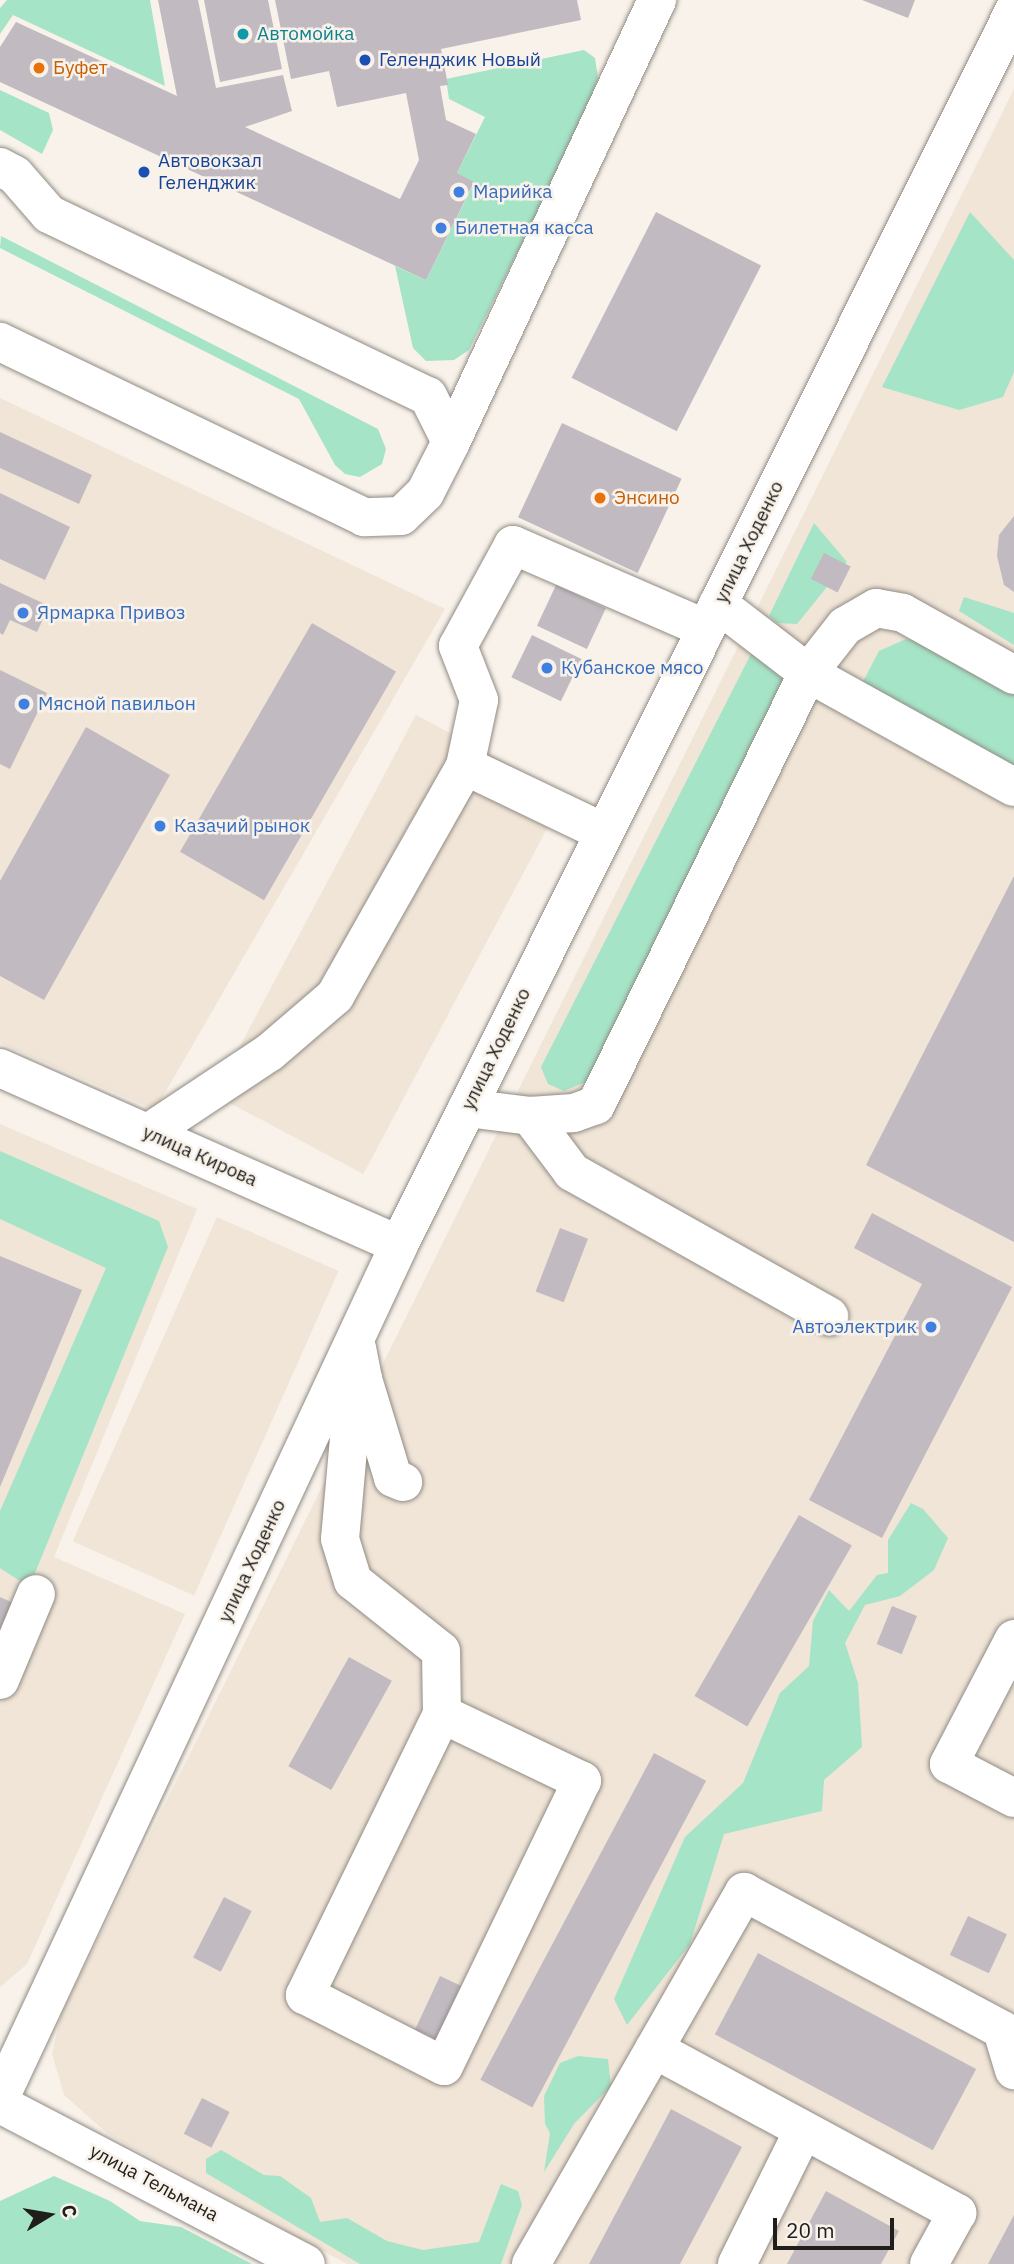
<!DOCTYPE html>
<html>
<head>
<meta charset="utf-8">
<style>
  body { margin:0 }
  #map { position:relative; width:1014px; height:2264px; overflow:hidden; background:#f8f2ea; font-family:"IBM Plex Sans",sans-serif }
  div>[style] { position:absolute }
  .built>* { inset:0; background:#f0e5d7; transform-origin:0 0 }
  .green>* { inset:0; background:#a5e4c6 }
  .building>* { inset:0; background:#c2bac1; transform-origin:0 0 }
  .roads { filter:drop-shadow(0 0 2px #918b85) drop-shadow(0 0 2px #918b85) }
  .minor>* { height:38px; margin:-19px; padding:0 19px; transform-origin:19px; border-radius:19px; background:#fff }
  .dots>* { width:19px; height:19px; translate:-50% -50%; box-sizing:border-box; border:4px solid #f8f2ea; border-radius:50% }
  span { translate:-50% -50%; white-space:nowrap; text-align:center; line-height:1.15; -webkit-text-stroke:5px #f8f2ea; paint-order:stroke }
  .culture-label { font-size:19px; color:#0d838f }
  .left { translate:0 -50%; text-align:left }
  .transit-label { font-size:19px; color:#164399 }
  .food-label { font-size:19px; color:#c56008 }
  .shop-label { font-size:19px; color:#366cbe }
  .right { translate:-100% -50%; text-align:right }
  .street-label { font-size:19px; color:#201e1b }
  .north { position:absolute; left:14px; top:2180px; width:70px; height:70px; -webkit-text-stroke:5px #f8f2ea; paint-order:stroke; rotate:79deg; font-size:19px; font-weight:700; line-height:28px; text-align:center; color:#201e1b }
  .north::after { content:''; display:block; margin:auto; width:24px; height:32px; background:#201e1b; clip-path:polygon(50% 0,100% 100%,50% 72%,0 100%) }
  .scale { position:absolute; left:773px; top:2218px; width:121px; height:32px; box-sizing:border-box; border:4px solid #201e1b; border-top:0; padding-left:9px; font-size:21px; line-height:24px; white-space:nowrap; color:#201e1b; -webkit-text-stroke:5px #f8f2ea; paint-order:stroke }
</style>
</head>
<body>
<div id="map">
  <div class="built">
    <div style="clip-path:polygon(1014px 89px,1014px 2264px,347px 2264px,108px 2134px,64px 2095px,52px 2054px,61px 2014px)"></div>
    <div style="clip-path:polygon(0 398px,445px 609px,155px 1110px,0 1043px)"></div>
    <div style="left:416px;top:715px;width:169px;height:430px;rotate:28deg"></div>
    <div style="clip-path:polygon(0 1124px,197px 1209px,54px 1557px,185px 1614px,27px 1964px,0 1987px)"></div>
    <div style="left:217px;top:1217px;width:133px;height:355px;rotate:24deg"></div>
  </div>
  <div class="green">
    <div style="clip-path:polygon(7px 0,150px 0,165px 86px,13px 15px,0 34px,0 8px)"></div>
    <div style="clip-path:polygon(584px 50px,595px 58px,598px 78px,589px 108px,469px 350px,454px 360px,426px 361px,413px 348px,395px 266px,426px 280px,474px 183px,457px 173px,485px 117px,449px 99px,446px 79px)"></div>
    <div style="clip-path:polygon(0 90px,49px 113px,53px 130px,42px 154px,0 130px)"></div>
    <div style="clip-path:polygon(970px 212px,1014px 260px,1014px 372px,1003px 397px,959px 410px,882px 387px)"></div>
    <div style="clip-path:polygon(1px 236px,378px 429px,386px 449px,382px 464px,360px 477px,345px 474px,335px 465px,299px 399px,0 248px)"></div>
    <div style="clip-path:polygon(814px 523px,847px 562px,797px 624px,777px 623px,769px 616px)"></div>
    <div style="clip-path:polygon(964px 597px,1014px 613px,1014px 645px,959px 611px)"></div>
    <div style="clip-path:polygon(906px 639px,926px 643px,1014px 693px,1014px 775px,857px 693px,879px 651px)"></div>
    <div style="clip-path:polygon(753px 650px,788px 675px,588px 1081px,564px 1091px,548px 1084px,541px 1067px)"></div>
    <div style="clip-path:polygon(0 1151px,159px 1221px,168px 1247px,33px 1578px,20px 1581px,0 1568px,0 1511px,106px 1268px,0 1219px)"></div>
    <div style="clip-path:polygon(911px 1503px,923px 1509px,948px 1538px,934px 1570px,900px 1596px,865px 1605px,845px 1643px,858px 1683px,862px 1747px,824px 1780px,822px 1811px,724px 1834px,690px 1944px,627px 2025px,614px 1999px,685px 1837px,743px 1783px,780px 1693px,809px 1666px,813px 1621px,829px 1590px,849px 1611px,877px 1575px,888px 1573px,888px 1540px)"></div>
    <div style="clip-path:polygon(578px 2056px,608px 2059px,611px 2086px,574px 2124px,544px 2172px,550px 2133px,545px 2124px,544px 2096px,560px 2063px)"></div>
    <div style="clip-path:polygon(221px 2150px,264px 2175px,280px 2176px,311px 2198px,320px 2222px,347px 2218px,387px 2241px,423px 2250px,479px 2242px,501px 2184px,518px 2191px,522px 2205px,501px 2264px,360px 2264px,206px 2173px,206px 2159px)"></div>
    <div style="clip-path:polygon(54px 2176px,110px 2201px,140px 2221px,181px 2227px,252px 2264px,0 2264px,0 2201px)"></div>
  </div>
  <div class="building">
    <div style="clip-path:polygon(158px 0,198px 0,216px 88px,283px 75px,292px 111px,245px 127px,400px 199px,419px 160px,406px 93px,337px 107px,329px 71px,291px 79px,275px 0,577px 0,581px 20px,441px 49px,448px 85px,440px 86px,446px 120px,476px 134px,457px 173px,474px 182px,426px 280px,0 82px,0 47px,16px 22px,177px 96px)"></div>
    <div style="clip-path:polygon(204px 0,268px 0,282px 69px,220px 82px)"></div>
    <div style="clip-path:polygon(862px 0,915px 0,908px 18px)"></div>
    <div style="left:656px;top:212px;width:118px;height:186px;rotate:27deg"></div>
    <div style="left:562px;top:423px;width:132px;height:104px;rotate:25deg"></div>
    <div style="clip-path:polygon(0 432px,92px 475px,79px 504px,0 468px)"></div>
    <div style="clip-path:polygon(0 493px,70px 527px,45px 580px,0 559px)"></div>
    <div style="clip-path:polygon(1014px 516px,1014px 592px,1004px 585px,997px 556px,999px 535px)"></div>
    <div style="left:824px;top:553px;width:30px;height:29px;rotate:27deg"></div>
    <div style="clip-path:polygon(0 583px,49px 606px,37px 632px,10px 620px,3px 635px,0 633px)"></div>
    <div style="left:556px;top:585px;width:55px;height:45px;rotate:25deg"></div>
    <div style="left:312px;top:623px;width:97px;height:264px;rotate:30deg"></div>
    <div style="left:532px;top:635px;width:55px;height:47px;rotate:26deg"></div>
    <div style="clip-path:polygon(0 670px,47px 693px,10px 769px,0 764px)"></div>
    <div style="clip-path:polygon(86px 727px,170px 775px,44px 1000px,0 976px,0 881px)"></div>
    <div style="clip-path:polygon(1014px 876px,1014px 1242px,866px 1165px)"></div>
    <div style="clip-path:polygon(872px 1213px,1012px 1287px,882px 1538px,809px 1500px,922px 1284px,854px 1248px)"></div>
    <div style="left:560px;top:1228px;width:30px;height:68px;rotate:21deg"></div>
    <div style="clip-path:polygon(0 1256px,82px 1290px,0 1487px)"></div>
    <div style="left:799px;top:1515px;width:61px;height:209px;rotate:30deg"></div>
    <div style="clip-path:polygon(0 1597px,13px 1603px,0 1633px)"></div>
    <div style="left:892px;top:1606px;width:27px;height:41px;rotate:22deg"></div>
    <div style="left:349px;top:1657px;width:49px;height:125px;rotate:29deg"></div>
    <div style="left:654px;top:1753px;width:59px;height:370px;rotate:28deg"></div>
    <div style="left:224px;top:1897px;width:31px;height:68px;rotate:27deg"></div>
    <div style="left:968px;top:1916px;width:43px;height:43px;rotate:25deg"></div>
    <div style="left:758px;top:1953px;width:247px;height:92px;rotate:28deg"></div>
    <div style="left:440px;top:1976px;width:23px;height:59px;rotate:25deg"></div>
    <div style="left:202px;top:2098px;width:31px;height:40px;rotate:27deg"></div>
    <div style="clip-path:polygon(671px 2109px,742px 2147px,680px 2264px,589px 2264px)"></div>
    <div style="clip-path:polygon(826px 2191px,899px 2231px,881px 2264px,787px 2264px)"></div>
    <div style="clip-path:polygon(1014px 2215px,1014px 2264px,988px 2264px)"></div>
  </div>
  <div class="roads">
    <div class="minor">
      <div style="left:0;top:167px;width:17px;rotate:28deg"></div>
      <div style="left:15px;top:175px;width:52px;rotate:48.9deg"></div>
      <div style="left:49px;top:214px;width:420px;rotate:25.7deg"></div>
      <div style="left:428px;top:396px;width:51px;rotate:63.4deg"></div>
      <div style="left:451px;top:442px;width:57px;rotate:117deg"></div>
      <div style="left:425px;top:493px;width:33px;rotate:136deg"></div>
      <div style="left:401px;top:516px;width:37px;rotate:178deg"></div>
      <div style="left:364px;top:517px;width:404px;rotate:-154.3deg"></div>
      <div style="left:451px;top:442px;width:488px;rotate:-65deg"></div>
      <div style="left:718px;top:604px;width:113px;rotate:37.5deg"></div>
      <div style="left:808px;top:673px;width:235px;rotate:29deg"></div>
      <div style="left:603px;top:832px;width:153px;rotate:-154.4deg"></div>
      <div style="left:465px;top:766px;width:67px;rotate:-78deg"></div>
      <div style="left:479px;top:700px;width:58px;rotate:-111.3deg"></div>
      <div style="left:458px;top:646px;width:115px;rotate:-61.4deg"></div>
      <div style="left:513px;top:545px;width:210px;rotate:23.5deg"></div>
      <div style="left:0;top:1068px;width:436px;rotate:23.9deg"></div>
      <div style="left:467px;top:1108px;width:64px;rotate:7.2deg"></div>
      <div style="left:530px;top:1116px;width:44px;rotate:-3.9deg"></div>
      <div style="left:574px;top:1113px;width:23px;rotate:-20deg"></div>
      <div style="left:596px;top:1105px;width:481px;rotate:-63.9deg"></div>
      <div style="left:808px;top:673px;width:60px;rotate:-51.8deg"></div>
      <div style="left:845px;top:626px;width:36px;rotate:-30deg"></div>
      <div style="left:876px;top:608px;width:27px;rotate:10deg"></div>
      <div style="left:903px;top:613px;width:127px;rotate:29.2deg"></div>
      <div style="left:530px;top:1116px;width:70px;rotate:53.1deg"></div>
      <div style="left:572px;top:1172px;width:295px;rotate:29.3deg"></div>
      <div style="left:148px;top:1133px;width:146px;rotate:-33.6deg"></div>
      <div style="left:270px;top:1052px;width:86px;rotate:-40.7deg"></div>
      <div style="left:335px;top:996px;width:264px;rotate:-60.5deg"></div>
      <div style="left:357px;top:1348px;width:32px;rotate:79deg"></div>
      <div style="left:363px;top:1379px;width:50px;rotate:105.2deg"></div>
      <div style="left:350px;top:1427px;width:112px;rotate:95.1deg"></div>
      <div style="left:340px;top:1539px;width:44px;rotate:72.8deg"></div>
      <div style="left:353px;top:1581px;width:112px;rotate:38.5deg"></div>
      <div style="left:441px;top:1651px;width:63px;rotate:89.1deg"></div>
      <div style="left:442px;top:1714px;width:313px;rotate:116deg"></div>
      <div style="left:305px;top:1995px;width:156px;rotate:27.1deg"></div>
      <div style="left:444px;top:2066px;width:317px;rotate:-64.2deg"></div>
      <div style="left:582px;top:1781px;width:155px;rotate:-154.4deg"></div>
      <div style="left:363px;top:1379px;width:103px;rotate:73.1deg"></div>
      <div style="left:393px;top:1478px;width:11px;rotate:22deg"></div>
      <div style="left:1014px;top:1639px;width:141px;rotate:117.5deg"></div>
      <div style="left:949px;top:1764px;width:73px;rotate:27.6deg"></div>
      <div style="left:0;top:1680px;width:93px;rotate:-67.3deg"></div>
      <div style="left:654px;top:2049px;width:345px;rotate:28.4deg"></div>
      <div style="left:957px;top:2213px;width:58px;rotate:118.8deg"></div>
      <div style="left:0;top:2098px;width:942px;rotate:-64.93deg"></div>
      <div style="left:399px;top:1245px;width:1379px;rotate:-63.51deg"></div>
      <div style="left:0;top:2104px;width:345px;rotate:27.6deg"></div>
      <div style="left:531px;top:2264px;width:429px;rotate:-60.2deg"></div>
      <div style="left:744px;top:1892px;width:293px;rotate:28.1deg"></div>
      <div style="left:1002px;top:2030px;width:42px;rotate:73.3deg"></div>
      <div style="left:737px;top:2264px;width:148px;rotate:-63.6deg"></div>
    </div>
  </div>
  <div class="dots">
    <div style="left:243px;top:34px;background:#0f9aa8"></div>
    <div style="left:365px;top:60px;background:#1a4fb4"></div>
    <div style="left:39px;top:68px;background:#e8710a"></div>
    <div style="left:144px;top:172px;background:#1a4fb4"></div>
    <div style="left:459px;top:192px;background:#3f7fe0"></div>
    <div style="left:441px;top:228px;background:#3f7fe0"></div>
    <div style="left:600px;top:498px;background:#e8710a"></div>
    <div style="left:23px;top:613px;background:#3f7fe0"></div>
    <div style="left:547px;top:668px;background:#3f7fe0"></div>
    <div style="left:24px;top:704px;background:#3f7fe0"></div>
    <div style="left:160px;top:826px;background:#3f7fe0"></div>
    <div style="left:931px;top:1327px;background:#3f7fe0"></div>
  </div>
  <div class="culture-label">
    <span class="left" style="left:257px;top:34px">Автомойка</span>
  </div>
  <div class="transit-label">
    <span class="left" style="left:379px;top:60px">Геленджик Новый</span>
    <span class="left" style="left:158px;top:172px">Автовокзал<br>Геленджик</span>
  </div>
  <div class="food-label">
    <span class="left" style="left:53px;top:68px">Буфет</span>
    <span class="left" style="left:614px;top:498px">Энсино</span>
  </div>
  <div class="shop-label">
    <span class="left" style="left:473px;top:192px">Марийка</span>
    <span class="left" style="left:455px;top:228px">Билетная касса</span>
    <span class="left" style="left:37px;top:613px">Ярмарка Привоз</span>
    <span class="left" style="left:561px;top:668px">Кубанское мясо</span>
    <span class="left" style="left:38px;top:704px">Мясной павильон</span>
    <span class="left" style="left:174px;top:826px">Казачий рынок</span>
    <span class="right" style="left:917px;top:1327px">Автоэлектрик</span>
  </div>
  <div class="street-label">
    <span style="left:749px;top:542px;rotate:-64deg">улица Ходенко</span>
    <span style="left:496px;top:1049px;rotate:-64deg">улица Ходенко</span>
    <span style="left:200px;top:1156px;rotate:24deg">улица Кирова</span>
    <span style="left:252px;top:1561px;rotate:-65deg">улица Ходенко</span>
    <span style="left:154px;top:2183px;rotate:28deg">улица Тельмана</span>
  </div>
  <div class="north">С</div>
  <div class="scale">20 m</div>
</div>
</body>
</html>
